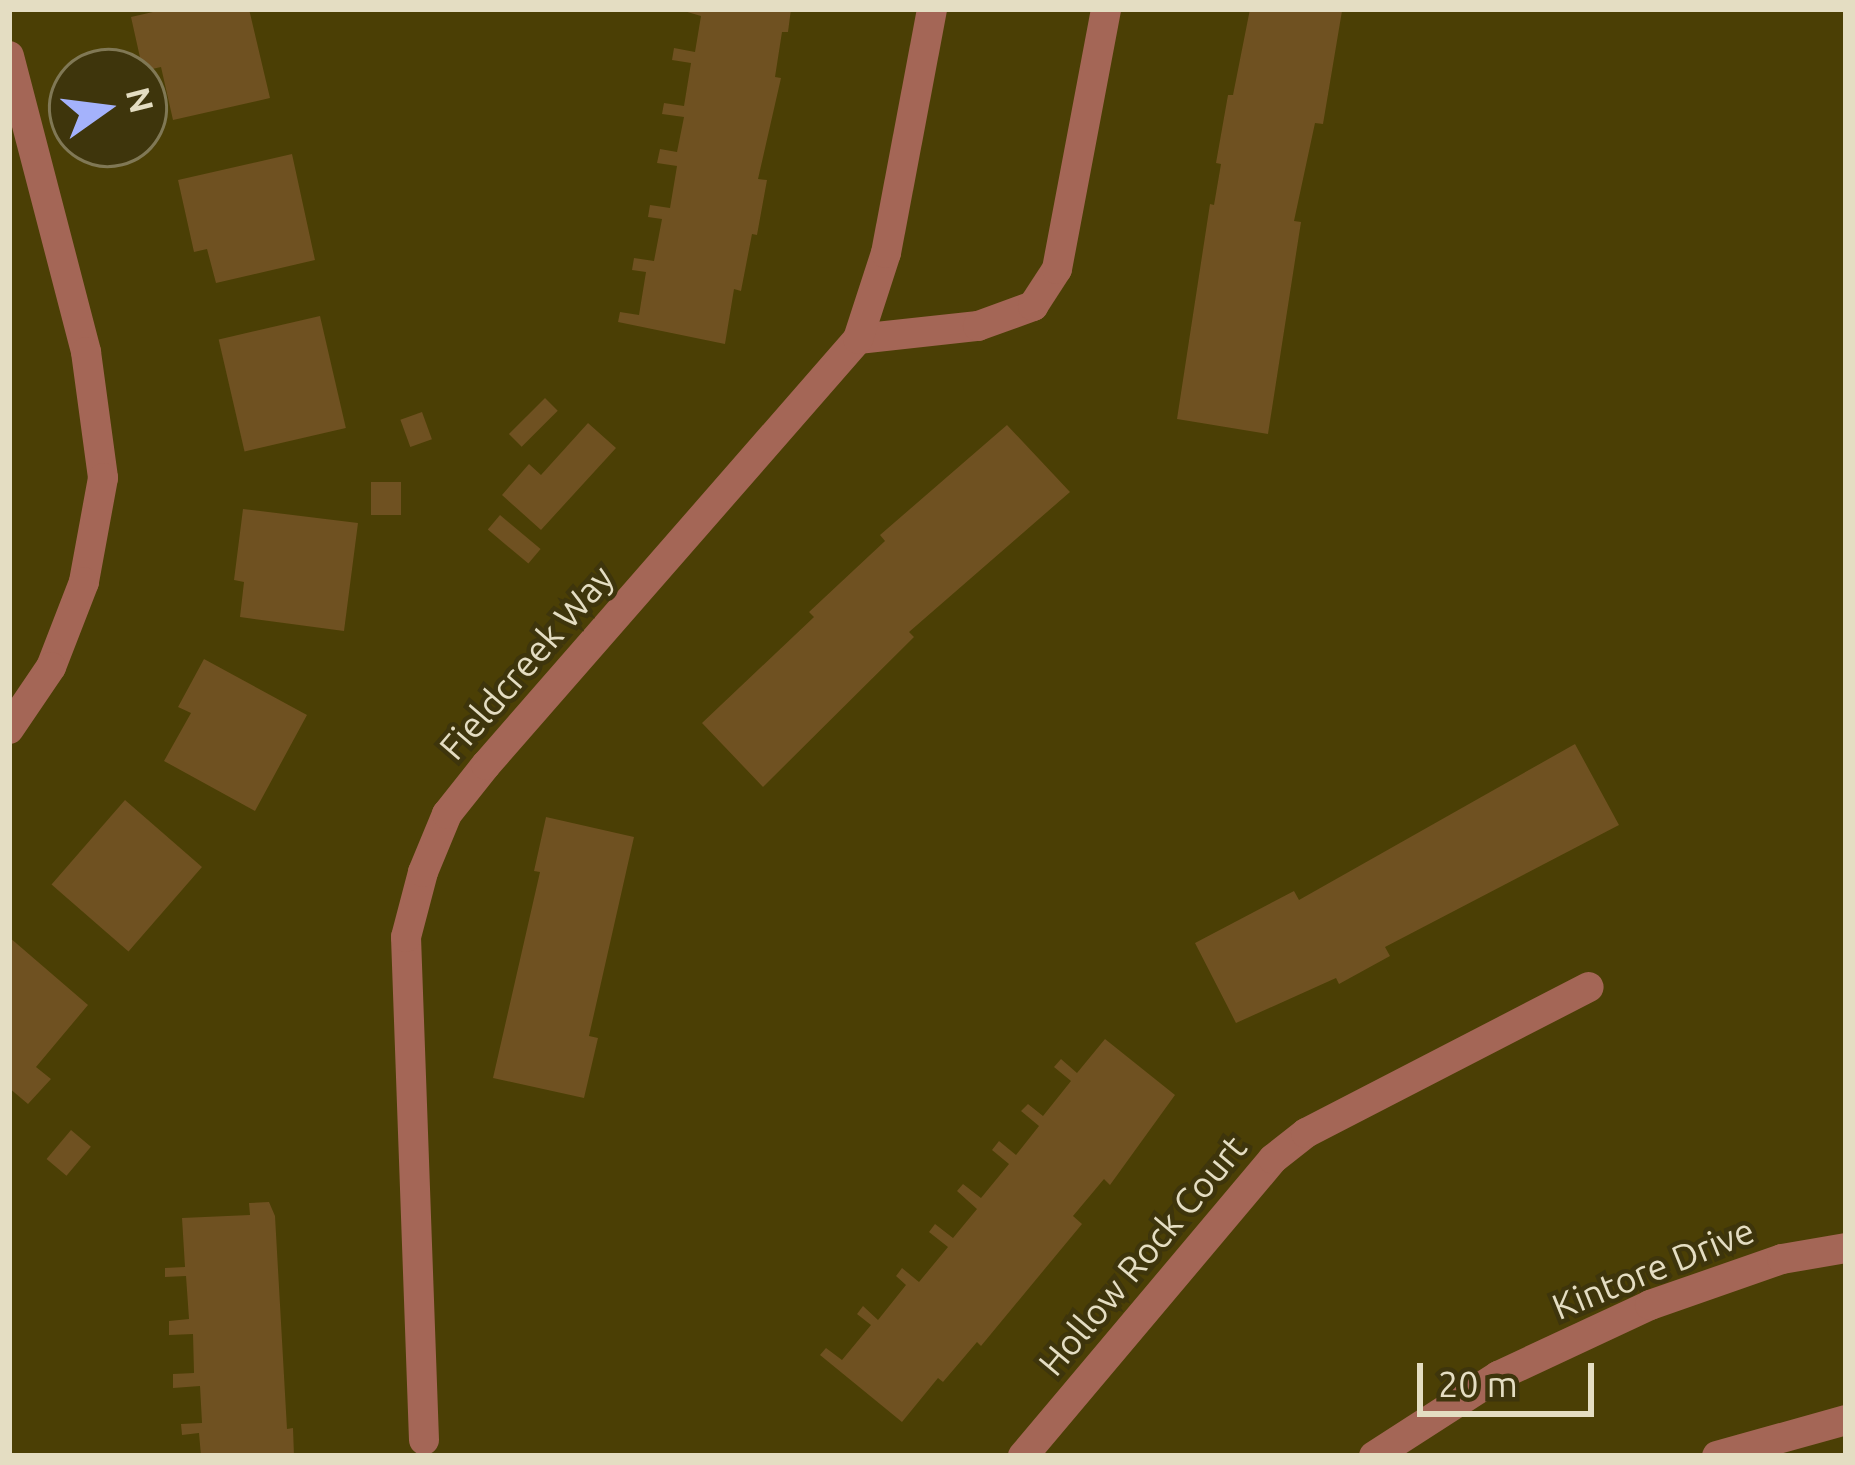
<!DOCTYPE html>
<html>
<head>
<meta charset="utf-8">
<style>
  body { margin:0 }
  #map { position:relative; width:1855px; height:1465px; overflow:hidden; background:#4b3f05; font-family:Ubuntu,sans-serif }
  div>[style] { position:absolute }
  .building>* { inset:0; background:#6f5121; transform-origin:0 0 }
  .minor>* { height:30px; margin:-15px; padding:0 15px; transform-origin:15px; border-radius:15px; background:#a46656 }
  span { translate:-50% -50%; white-space:nowrap; text-align:center; line-height:1.15; -webkit-text-stroke:9px #3e350c; paint-order:stroke }
  .street-label { font-size:36px; color:#e4ddc2 }
  .frame { position:absolute; inset:0; border:12px solid #e4ddc2; pointer-events:none }
  .north { position:absolute; left:48px; top:48px; width:120px; height:120px; box-sizing:border-box; background:#3e350c; border:3px solid #807855; border-radius:50%; rotate:76deg; font-size:33px; font-weight:700; line-height:48px; text-align:center; color:#e4ddc2 }
  .north::after { content:''; display:block; margin:auto; width:42px; height:54px; background:#a4b2fc; clip-path:polygon(50% 0,100% 100%,50% 72%,0 100%) }
  .scale { position:absolute; left:1417px; top:1363px; width:177px; height:54px; box-sizing:border-box; border:6px solid #e4ddc2; border-top:0; padding-left:15px; font-size:36px; line-height:42px; white-space:nowrap; color:#e4ddc2; -webkit-text-stroke:9px #3e350c; paint-order:stroke }
</style>
</head>
<body>
<div id="map">
  <div class="building">
    <div style="clip-path:polygon(166px 9px,249px 9px,270px 98px,173px 120px,161px 67px,143px 71px,131px 17px)"></div>
    <div style="clip-path:polygon(677px 9px,791px 9px,788px 32px,782px 32px,775px 77px,781px 78px,758px 179px,767px 180px,757px 235px,752px 234px,741px 291px,734px 289px,725px 344px,618px 322px,620px 312px,639px 315px,646px 272px,632px 270px,634px 258px,654px 261px,662px 219px,648px 217px,650px 205px,670px 208px,677px 166px,657px 163px,660px 149px,677px 152px,684px 117px,662px 114px,664px 103px,684px 106px,691px 63px,672px 60px,674px 48px,695px 52px,701px 16px)"></div>
    <div style="clip-path:polygon(1250px 9px,1342px 11px,1323px 124px,1315px 123px,1294px 221px,1301px 222px,1268px 434px,1177px 419px,1210px 204px,1214px 205px,1221px 164px,1216px 163px,1228px 95px,1233px 95px)"></div>
    <div style="clip-path:polygon(292px 154px,315px 260px,216px 283px,207px 249px,194px 252px,178px 180px)"></div>
    <div style="left:320px;top:316px;width:115px;height:104px;rotate:77deg"></div>
    <div style="left:545px;top:398px;width:18px;height:51px;rotate:45deg"></div>
    <div style="left:422px;top:412px;width:29px;height:23px;rotate:70deg"></div>
    <div style="clip-path:polygon(588px 423px,616px 448px,541px 530px,502px 495px,529px 464px,541px 475px)"></div>
    <div style="clip-path:polygon(1007px 425px,1070px 492px,909px 632px,914px 637px,763px 787px,702px 723px,814px 617px,809px 612px,885px 541px,880px 535px)"></div>
    <div style="left:401px;top:482px;width:33px;height:30px;rotate:90deg"></div>
    <div style="clip-path:polygon(243px 509px,358px 523px,344px 631px,240px 617px,244px 582px,234px 580px)"></div>
    <div style="left:500px;top:515px;width:53px;height:19px;rotate:40deg"></div>
    <div style="clip-path:polygon(204px 659px,307px 715px,255px 811px,164px 761px,191px 713px,178px 707px)"></div>
    <div style="clip-path:polygon(1575px 744px,1619px 825px,1385px 947px,1390px 956px,1339px 984px,1336px 978px,1236px 1023px,1195px 943px,1294px 891px,1299px 900px)"></div>
    <div style="left:125px;top:800px;width:102px;height:112px;rotate:41deg"></div>
    <div style="clip-path:polygon(546px 817px,634px 837px,589px 1036px,598px 1038px,584px 1098px,493px 1078px,540px 872px,534px 871px)"></div>
    <div style="clip-path:polygon(9px 937px,88px 1005px,36px 1067px,51px 1079px,28px 1104px,9px 1088px)"></div>
    <div style="clip-path:polygon(1105px 1039px,1175px 1095px,1110px 1185px,1104px 1179px,1073px 1216px,1082px 1224px,981px 1346px,977px 1342px,943px 1382px,938px 1378px,902px 1422px,820px 1355px,826px 1348px,842px 1360px,871px 1325px,857px 1314px,863px 1306px,878px 1320px,906px 1285px,896px 1276px,902px 1268px,919px 1282px,948px 1247px,929px 1232px,935px 1224px,953px 1238px,977px 1209px,957px 1191px,963px 1184px,981px 1198px,1009px 1164px,992px 1150px,999px 1141px,1016px 1155px,1039px 1126px,1021px 1111px,1028px 1104px,1043px 1116px,1071px 1081px,1054px 1067px,1061px 1059px,1077px 1073px)"></div>
    <div style="left:71px;top:1130px;width:26px;height:38px;rotate:40deg"></div>
    <div style="clip-path:polygon(269px 1202px,275px 1216px,287px 1429px,293px 1428px,294px 1456px,201px 1456px,199px 1433px,182px 1435px,181px 1424px,202px 1423px,200px 1386px,173px 1388px,173px 1374px,194px 1373px,193px 1334px,169px 1335px,169px 1321px,189px 1319px,186px 1276px,165px 1277px,165px 1268px,185px 1267px,182px 1218px,250px 1215px,249px 1203px)"></div>
  </div>
  <div class="minor">
    <div style="left:9px;top:56px;width:306px;rotate:75.4deg"></div>
    <div style="left:86px;top:352px;width:127px;rotate:82.3deg"></div>
    <div style="left:103px;top:478px;width:106px;rotate:100.4deg"></div>
    <div style="left:84px;top:582px;width:91px;rotate:111.2deg"></div>
    <div style="left:51px;top:667px;width:75px;rotate:124.1deg"></div>
    <div style="left:858px;top:339px;width:121px;rotate:-6.2deg"></div>
    <div style="left:978px;top:326px;width:59px;rotate:-20deg"></div>
    <div style="left:1033px;top:306px;width:44px;rotate:-57deg"></div>
    <div style="left:1057px;top:269px;width:265px;rotate:-79.3deg"></div>
    <div style="left:424px;top:1440px;width:503px;rotate:-92.05deg"></div>
    <div style="left:406px;top:937px;width:67px;rotate:-75.3deg"></div>
    <div style="left:423px;top:872px;width:63px;rotate:-67.5deg"></div>
    <div style="left:447px;top:814px;width:63px;rotate:-51.5deg"></div>
    <div style="left:486px;top:765px;width:566px;rotate:-48.87deg"></div>
    <div style="left:858px;top:339px;width:90px;rotate:-72deg"></div>
    <div style="left:886px;top:253px;width:248px;rotate:-79.3deg"></div>
    <div style="left:1023px;top:1456px;width:388px;rotate:-49.9deg"></div>
    <div style="left:1273px;top:1159px;width:42px;rotate:-38.2deg"></div>
    <div style="left:1306px;top:1133px;width:318px;rotate:-27.3deg"></div>
    <div style="left:1374px;top:1456px;width:148px;rotate:-32.8deg"></div>
    <div style="left:1498px;top:1376px;width:168px;rotate:-25deg"></div>
    <div style="left:1650px;top:1305px;width:140px;rotate:-19.2deg"></div>
    <div style="left:1782px;top:1259px;width:65px;rotate:-9.8deg"></div>
    <div style="left:1717px;top:1456px;width:134px;rotate:-15.6deg"></div>
  </div>
  <div class="street-label">
    <span style="left:526px;top:662px;rotate:-49deg">Fieldcreek Way</span>
    <span style="left:1142px;top:1255px;rotate:-50deg">Hollow Rock Court</span>
    <span style="left:1653px;top:1268px;rotate:-22deg">Kintore Drive</span>
  </div>
  <div class="frame"></div>
  <div class="north">N</div>
  <div class="scale">20 m</div>
</div>
</body>
</html>
